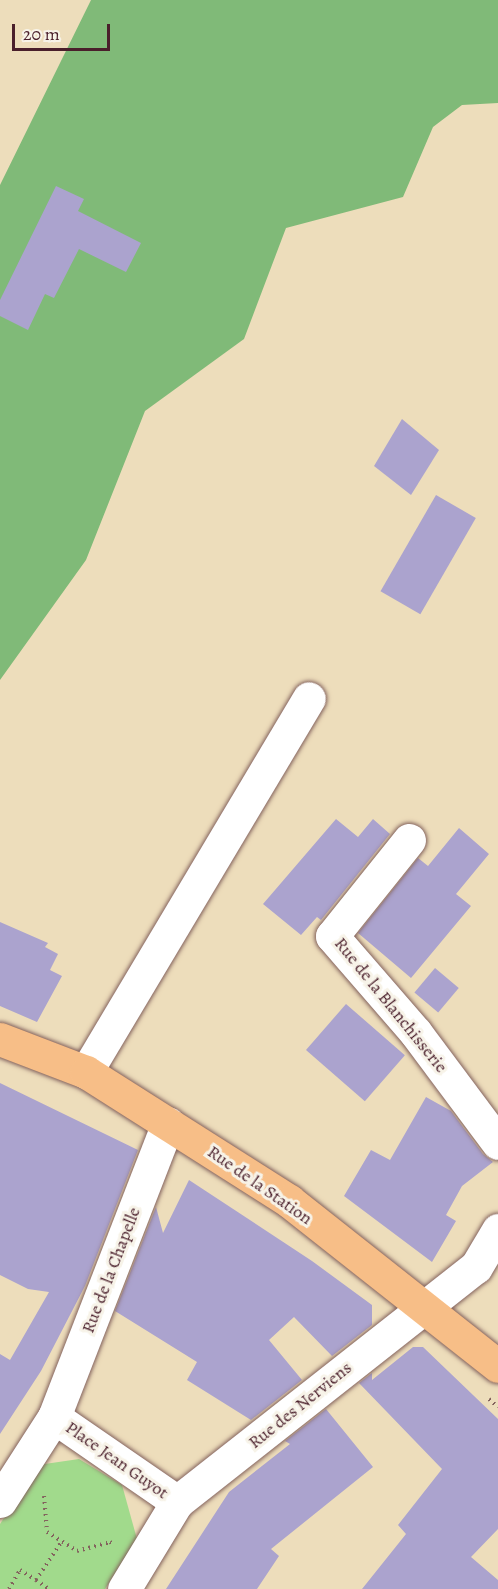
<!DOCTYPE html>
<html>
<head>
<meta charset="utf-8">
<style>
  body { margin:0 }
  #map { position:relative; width:498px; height:1589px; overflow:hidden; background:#edddbb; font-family:Alegreya,serif }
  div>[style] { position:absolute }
  .green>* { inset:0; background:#a1da8c }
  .forest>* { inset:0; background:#80ba78 }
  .building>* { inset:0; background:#aba3ce; transform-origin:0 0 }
  .path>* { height:4px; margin-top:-2px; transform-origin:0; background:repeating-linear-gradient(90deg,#83625d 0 1.5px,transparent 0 6px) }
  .roads { filter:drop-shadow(0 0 2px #83625d) drop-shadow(0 0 2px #83625d) }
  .minor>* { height:33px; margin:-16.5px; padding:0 16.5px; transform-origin:16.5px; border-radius:16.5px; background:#fff }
  .major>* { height:33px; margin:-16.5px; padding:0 16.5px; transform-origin:16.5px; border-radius:16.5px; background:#f7be87 }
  span { translate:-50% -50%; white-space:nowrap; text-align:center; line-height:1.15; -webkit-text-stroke:6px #f7f3e8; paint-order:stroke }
  .street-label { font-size:18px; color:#4a1f2b }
  .scale { position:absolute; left:12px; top:24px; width:98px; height:27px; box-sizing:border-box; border:3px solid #4a1f2b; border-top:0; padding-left:8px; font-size:18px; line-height:21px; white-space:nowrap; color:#4a1f2b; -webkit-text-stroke:4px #f7f3e8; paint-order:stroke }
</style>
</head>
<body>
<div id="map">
  <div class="green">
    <div style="clip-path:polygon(79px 1459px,122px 1485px,137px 1539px,105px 1589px,0 1589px,0 1524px,38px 1465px)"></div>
  </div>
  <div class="forest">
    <div style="clip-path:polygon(91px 0,498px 0,498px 103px,462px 105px,433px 127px,403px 197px,286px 228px,244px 339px,145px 411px,86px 560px,0 680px,0 185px)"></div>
  </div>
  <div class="building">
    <div style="clip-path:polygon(56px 186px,84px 199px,78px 211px,141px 243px,126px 272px,79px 249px,54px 298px,45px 294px,28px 330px,0 316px,0 300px)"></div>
    <div style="clip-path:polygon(402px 419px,439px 450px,411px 495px,374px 466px)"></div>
    <div style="left:436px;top:495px;width:46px;height:111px;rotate:30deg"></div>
    <div style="clip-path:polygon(336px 819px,358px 837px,373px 819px,390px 834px,321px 920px,317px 917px,301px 935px,263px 904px)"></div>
    <div style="clip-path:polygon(459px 828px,489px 854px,456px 894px,471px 906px,411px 978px,358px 933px,418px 858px,428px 866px)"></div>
    <div style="clip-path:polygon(0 922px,48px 943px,45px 947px,58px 954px,50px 970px,62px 976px,37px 1022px,0 1006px)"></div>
    <div style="left:435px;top:968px;width:31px;height:32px;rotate:40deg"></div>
    <div style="left:346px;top:1004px;width:78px;height:61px;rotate:41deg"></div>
    <div style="clip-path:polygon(0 1083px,138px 1150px,85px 1286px,41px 1371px,0 1434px,0 1354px,10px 1360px,49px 1292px,28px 1289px,0 1275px)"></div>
    <div style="clip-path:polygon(426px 1097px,451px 1111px,483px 1154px,493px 1162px,462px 1186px,446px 1215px,456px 1221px,432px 1262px,344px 1196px,371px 1150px,390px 1160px)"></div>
    <div style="clip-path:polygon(189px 1180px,312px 1261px,372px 1305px,372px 1325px,332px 1356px,294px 1317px,269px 1340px,302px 1380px,251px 1420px,187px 1380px,197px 1362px,115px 1311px,156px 1207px,163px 1233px)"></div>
    <div style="clip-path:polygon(413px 1347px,423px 1347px,498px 1419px,498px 1529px,471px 1557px,498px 1580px,498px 1589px,362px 1589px,406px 1534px,398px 1525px,442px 1469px,359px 1383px,372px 1373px,372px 1380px)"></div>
    <div style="clip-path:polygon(326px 1409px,373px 1467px,271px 1549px,279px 1556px,257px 1589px,166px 1589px,229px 1492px,290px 1444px,285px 1441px)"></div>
  </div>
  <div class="path">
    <div style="left:489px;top:1399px;width:12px;rotate:42deg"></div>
    <div style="left:44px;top:1496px;width:36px;rotate:85deg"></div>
    <div style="left:47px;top:1532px;width:36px;rotate:32deg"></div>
    <div style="left:77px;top:1551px;width:34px;rotate:-15deg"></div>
    <div style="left:110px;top:1542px;width:4px;rotate:34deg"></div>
    <div style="left:36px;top:1580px;width:16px;rotate:35deg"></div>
    <div style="left:9px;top:1589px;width:22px;rotate:-60deg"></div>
    <div style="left:20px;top:1570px;width:19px;rotate:32deg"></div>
    <div style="left:36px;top:1580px;width:47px;rotate:-56.3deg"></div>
  </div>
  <div class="roads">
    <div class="minor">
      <div style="left:409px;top:840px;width:123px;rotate:128.7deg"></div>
      <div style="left:332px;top:936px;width:128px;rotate:49.1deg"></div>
      <div style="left:416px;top:1033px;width:137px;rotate:53.3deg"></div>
      <div style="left:86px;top:1072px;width:435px;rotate:-59.2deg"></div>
      <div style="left:54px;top:1417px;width:150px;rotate:34.6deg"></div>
      <div style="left:177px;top:1502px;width:102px;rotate:121.3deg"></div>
      <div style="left:0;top:1501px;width:100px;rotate:-57.3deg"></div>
      <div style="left:54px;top:1417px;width:315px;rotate:-68.8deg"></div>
      <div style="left:177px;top:1502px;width:380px;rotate:-38.2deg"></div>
      <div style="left:476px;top:1267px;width:43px;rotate:-59.3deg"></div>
    </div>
    <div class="major">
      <div style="left:0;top:1039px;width:92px;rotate:21deg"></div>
      <div style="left:86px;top:1072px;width:241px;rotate:32.4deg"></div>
      <div style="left:289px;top:1201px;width:266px;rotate:38.3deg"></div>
    </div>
  </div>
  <div class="street-label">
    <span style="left:391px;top:1005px;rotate:51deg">Rue de la Blanchisserie</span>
    <span style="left:260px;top:1185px;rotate:35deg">Rue de la Station</span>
    <span style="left:111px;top:1270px;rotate:-69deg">Rue de la Chapelle</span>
    <span style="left:300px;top:1405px;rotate:-39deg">Rue des Nerviens</span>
    <span style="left:117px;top:1460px;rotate:35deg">Place Jean Guyot</span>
  </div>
  <div class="scale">20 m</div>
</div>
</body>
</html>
